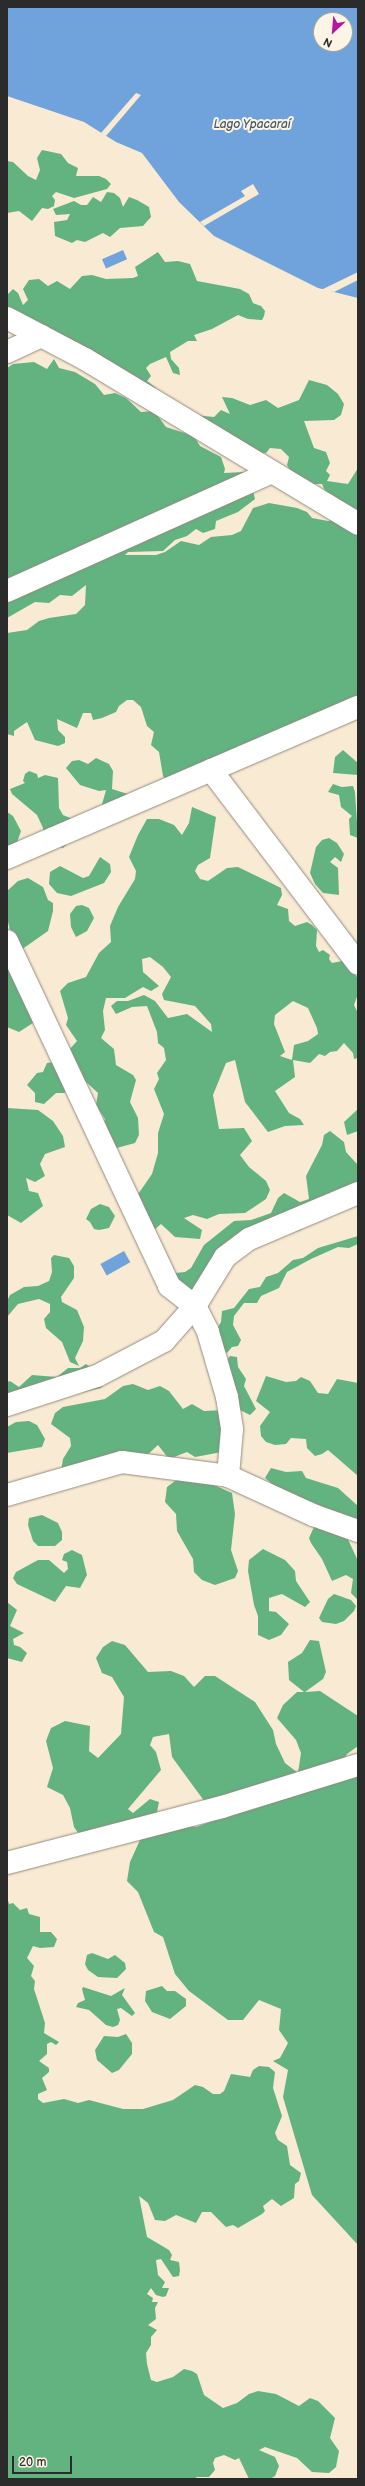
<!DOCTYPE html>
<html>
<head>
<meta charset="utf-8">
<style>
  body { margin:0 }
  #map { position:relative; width:365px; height:2486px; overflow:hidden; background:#f8ead3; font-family:"Balsamiq Sans",sans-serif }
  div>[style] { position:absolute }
  .forest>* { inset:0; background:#62b380 }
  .water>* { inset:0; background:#70a3db; transform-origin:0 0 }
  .pier>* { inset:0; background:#f8ead3 }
  .roads { filter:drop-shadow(0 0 1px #928a7f) drop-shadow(0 0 1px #928a7f) }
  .minor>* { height:22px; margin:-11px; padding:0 11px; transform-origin:11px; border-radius:11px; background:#fff }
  span { translate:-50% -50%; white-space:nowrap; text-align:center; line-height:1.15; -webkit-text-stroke:4px #fcf5e5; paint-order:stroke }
  .water-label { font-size:12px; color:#435569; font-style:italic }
  .frame { position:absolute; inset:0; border:8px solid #2b2b2b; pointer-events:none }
  .north { position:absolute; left:313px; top:12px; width:40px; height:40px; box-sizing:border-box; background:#fcf5e5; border:1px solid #a8a49b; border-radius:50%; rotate:206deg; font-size:11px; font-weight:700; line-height:16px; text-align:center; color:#2b2b2b }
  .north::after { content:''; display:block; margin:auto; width:14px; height:18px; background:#b5179e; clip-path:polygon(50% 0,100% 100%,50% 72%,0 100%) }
  .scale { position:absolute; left:12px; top:2456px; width:60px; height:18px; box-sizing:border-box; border:2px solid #2b2b2b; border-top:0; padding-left:5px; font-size:12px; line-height:14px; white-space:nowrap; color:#2b2b2b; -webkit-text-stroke:3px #fcf5e5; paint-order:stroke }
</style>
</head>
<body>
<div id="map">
  <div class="forest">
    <div style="clip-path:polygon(42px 150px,61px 154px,68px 163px,78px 168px,76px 176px,99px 176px,106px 179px,111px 184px,107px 189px,74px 198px,56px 192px,52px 196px,55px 200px,54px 206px,48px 209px,42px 208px,32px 221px,19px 211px,7px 213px,7px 161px,13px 162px,28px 176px,36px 180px,40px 170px,37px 158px)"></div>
    <div style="clip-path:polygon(107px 192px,114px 193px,120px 198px,123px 207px,129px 197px,137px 200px,149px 207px,151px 217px,143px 226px,120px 228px,110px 237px,103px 233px,85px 242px,77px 240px,72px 243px,55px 236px,54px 222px,67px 220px,70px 214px,56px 215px,53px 209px,74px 201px,81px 205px,87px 205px,93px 197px,101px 202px)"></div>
    <div style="clip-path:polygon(158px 252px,165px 262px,178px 261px,190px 264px,197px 281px,240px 289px,249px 294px,253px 303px,261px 306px,265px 311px,264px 316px,262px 320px,248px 319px,238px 315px,212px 329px,194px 335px,197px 341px,188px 341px,170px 352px,171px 359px,179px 368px,180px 375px,173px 373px,166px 357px,150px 364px,146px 368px,151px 376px,147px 381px,156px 388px,151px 395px,18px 311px,7px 330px,7px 295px,13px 289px,18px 293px,23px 305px,28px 300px,23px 289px,29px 280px,39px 279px,48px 286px,57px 281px,70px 289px,82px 276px,92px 275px,106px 279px,133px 278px,138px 276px,135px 267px)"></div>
    <div style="clip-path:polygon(54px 359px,59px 368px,75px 372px,95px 384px,104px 395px,115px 393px,126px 398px,141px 412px,154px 411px,166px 427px,194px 436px,200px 446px,221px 457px,225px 469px,224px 473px,244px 472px,249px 475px,255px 499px,238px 512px,216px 521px,215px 529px,203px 533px,196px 529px,187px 536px,175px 540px,163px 551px,128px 552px,125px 555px,156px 555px,165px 552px,181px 541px,199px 545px,211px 537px,232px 535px,241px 531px,253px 508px,269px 503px,297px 508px,307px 512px,312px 518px,328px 521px,341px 518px,358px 533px,358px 704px,168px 783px,163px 776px,159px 752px,151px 745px,154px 732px,147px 726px,141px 707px,133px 700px,127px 700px,119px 706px,116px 712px,102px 718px,93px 720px,91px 713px,83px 713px,77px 728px,57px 719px,58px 730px,65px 737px,65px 743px,58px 746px,35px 740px,27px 722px,14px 731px,14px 736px,7px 734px,7px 633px,27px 630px,39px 621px,49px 618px,76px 614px,85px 605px,86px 585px,72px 596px,60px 595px,49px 603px,35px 602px,7px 618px,7px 368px,13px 364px,34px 362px,47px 369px)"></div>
    <div style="clip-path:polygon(309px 380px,327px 385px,338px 394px,344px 404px,341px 415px,334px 420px,304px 421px,314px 448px,326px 452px,330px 463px,326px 471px,330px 475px,327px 481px,348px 484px,358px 468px,358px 524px,358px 509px,346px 510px,326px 493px,322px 484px,307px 484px,294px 477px,287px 465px,289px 457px,281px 449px,270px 448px,266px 453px,256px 453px,194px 415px,214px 417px,221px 410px,230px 414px,222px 397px,232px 398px,250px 405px,266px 400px,278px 408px,299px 400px)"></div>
    <div style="clip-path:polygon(343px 750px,358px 763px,358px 775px,333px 773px,335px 757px)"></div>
    <div style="clip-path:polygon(96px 758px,109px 764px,113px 771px,112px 789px,134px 796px,101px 808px,106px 790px,99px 791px,80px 785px,66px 768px,72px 761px,79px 760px,88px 764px)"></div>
    <div style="clip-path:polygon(29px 771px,37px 774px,38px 778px,45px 775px,58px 778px,59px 808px,63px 815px,75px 820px,67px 844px,63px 848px,54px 846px,43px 838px,43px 828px,37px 815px,12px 794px,10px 789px,25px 783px,23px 781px,25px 774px)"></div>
    <div style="clip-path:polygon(333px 784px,342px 787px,353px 786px,355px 792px,358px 838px,350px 835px,349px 819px,352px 816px,341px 807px,339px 795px,328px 792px)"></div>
    <div style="clip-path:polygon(evenodd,192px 807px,216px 817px,210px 858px,198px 865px,195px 871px,200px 879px,208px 881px,227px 868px,238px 867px,275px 885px,281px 888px,282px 895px,277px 905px,288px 909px,289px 921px,295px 926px,307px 922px,312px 925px,317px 930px,316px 946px,319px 952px,323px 950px,330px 955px,329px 959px,332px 963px,342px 961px,358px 978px,358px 994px,354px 1005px,358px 1013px,358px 1058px,354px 1059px,353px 1053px,344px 1043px,337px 1051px,330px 1052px,325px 1056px,319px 1054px,310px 1063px,293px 1060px,295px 1077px,275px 1091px,289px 1113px,300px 1119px,304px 1125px,285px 1126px,268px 1132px,245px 1102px,235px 1060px,226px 1063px,213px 1095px,219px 1129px,244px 1128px,252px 1141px,240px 1155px,249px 1167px,266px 1181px,270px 1190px,266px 1199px,245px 1213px,219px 1214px,207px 1219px,193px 1215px,184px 1218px,202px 1230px,200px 1239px,175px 1237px,161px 1224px,151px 1233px,134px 1200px,152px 1174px,158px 1153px,158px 1133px,164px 1114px,154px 1089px,159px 1079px,157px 1073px,166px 1060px,164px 1048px,158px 1043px,157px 1032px,147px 1006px,132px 1007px,116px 1014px,111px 1006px,117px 1001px,128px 1001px,144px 995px,155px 1001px,168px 1018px,187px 1014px,212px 1032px,211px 1024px,195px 1006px,164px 1000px,162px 994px,171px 977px,163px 967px,150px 957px,142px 959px,143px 972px,159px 986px,151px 991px,143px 987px,125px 998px,106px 998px,103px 1011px,105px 1030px,101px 1038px,114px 1049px,116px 1065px,133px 1075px,136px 1080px,130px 1102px,138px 1118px,139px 1135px,135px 1143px,113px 1149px,103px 1127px,105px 1119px,96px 1105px,98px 1093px,85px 1081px,64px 1093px,56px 1093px,44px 1104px,35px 1102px,35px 1093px,27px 1085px,37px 1073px,43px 1072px,47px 1063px,54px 1062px,69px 1050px,77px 1041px,66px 1025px,68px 1018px,60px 991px,68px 983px,86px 977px,99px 953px,111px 942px,110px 926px,118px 907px,135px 879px,136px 871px,129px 857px,138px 835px,147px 819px,159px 819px,174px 825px,182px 835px,189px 823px,192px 807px,293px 1001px,308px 1008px,317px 1028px,318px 1034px,308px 1041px,294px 1045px,292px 1060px,280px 1056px,285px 1052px,274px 1024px,275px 1015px,293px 1001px)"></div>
    <div style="clip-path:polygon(7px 812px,13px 816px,21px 831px,14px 851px,7px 855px)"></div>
    <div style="clip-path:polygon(329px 838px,337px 843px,344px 854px,341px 862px,335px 857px,330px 862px,338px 868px,339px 895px,323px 893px,315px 884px,310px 873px,316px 847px,322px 840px)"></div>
    <div style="clip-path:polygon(100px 857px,110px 864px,111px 872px,104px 883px,71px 896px,57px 893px,49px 884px,50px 872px,60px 866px,83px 878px,89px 876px)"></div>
    <div style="clip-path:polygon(28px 878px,43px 887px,48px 900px,53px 903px,53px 911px,48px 931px,21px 950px,12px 938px,7px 918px,7px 891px,18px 881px)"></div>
    <div style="clip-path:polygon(82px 905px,89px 908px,94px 918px,87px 931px,76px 937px,71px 927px,70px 914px,76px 906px)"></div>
    <div style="clip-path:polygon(7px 944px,36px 1021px,19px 1032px,7px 1027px)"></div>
    <div style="clip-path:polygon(7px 1108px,38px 1110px,53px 1121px,63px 1136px,65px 1147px,45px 1154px,40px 1164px,45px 1176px,35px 1182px,26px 1178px,29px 1191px,38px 1193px,43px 1206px,21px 1223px,7px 1215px)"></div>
    <div style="clip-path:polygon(358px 1109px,358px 1131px,347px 1135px,344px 1122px)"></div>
    <div style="clip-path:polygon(330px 1131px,344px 1142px,346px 1152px,357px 1164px,358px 1197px,305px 1225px,301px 1230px,247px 1247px,200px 1296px,171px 1279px,175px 1273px,185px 1272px,191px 1268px,204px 1245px,234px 1221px,251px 1220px,271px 1213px,278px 1198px,284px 1193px,300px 1202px,309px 1199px,306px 1176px,322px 1145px,324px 1135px)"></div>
    <div style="clip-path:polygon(100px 1204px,109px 1207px,115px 1216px,109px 1228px,99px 1230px,94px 1229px,90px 1222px,86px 1219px,91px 1209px)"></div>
    <div style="clip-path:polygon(358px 1236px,358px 1244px,349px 1248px,338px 1247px,311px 1259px,287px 1272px,279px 1288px,261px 1296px,257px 1303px,244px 1303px,234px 1316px,233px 1325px,241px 1340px,238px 1346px,232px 1347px,227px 1353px,223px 1350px,217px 1329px,221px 1322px,222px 1311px,234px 1308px,249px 1289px,260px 1287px,266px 1277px,278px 1273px,293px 1260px,303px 1258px,318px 1248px)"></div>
    <div style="clip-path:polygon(54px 1255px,69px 1258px,74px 1266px,74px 1278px,61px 1297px,62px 1302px,77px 1310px,84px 1327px,83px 1341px,75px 1358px,79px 1366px,70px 1362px,62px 1342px,46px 1328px,44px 1319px,50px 1312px,50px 1304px,39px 1299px,18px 1304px,7px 1317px,7px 1301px,10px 1295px,24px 1287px,38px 1286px,49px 1281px,52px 1272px,51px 1258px)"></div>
    <div style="clip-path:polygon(230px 1356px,237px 1357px,238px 1367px,246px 1379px,244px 1386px,256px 1409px,250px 1415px,236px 1408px,227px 1360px)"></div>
    <div style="clip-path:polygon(86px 1364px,90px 1367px,95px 1364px,101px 1367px,103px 1385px,101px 1388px,7px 1410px,7px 1382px,10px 1381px,19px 1387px,32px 1375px,57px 1377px,68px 1368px,80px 1368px)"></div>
    <div style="clip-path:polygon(266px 1376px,286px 1382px,296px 1381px,301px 1377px,310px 1381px,318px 1393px,328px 1394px,337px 1379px,358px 1383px,358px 1476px,328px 1450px,322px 1454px,315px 1456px,307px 1448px,306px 1439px,291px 1438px,286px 1444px,275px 1445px,266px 1442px,261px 1436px,260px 1426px,270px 1412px,256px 1401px)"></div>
    <div style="clip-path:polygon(133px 1384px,148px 1390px,160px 1386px,169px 1391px,183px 1409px,192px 1404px,204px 1411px,224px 1410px,222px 1452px,195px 1457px,187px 1452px,169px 1459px,158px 1445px,143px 1459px,61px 1471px,63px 1459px,71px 1446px,70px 1438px,51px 1424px,55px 1413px,63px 1407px,105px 1399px,123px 1386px)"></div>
    <div style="clip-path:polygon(29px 1421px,37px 1425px,45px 1439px,42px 1447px,7px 1453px,7px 1427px,16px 1422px)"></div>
    <div style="clip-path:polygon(271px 1468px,286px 1472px,302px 1471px,306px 1478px,338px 1488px,358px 1506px,358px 1521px,277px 1488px,265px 1478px)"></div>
    <div style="clip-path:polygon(179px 1478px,214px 1485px,232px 1493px,235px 1514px,231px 1550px,238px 1571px,235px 1578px,215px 1585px,202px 1580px,194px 1572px,193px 1559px,177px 1531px,176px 1514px,165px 1502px,167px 1487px)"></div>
    <div style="clip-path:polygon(42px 1515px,58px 1523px,62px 1532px,62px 1540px,55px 1546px,38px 1546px,33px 1541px,28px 1525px,29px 1518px)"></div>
    <div style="clip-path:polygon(319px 1526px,346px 1535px,358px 1561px,358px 1600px,351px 1593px,353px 1579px,346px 1575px,332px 1581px,322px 1559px,311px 1543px,309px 1538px,314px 1527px)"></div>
    <div style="clip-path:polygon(263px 1549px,285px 1560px,295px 1571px,296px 1581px,310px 1602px,305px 1607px,282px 1594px,269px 1598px,269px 1611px,276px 1612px,289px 1624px,281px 1635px,269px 1640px,258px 1635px,258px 1616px,254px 1605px,248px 1571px,249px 1560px)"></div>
    <div style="clip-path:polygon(72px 1550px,82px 1555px,87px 1575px,80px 1588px,66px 1586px,55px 1602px,17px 1584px,13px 1578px,16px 1572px,38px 1560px,49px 1560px,64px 1573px,68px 1569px,67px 1562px,62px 1560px,64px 1554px)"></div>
    <div style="clip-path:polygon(334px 1594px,351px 1600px,356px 1606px,354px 1611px,344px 1621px,336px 1624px,322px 1622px,319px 1618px,328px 1599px)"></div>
    <div style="clip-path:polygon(7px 1602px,17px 1610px,10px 1626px,24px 1633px,13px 1639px,14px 1645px,20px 1647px,27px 1653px,22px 1662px,7px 1658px)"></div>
    <div style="clip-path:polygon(310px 1640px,319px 1641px,326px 1672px,323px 1679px,305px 1692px,320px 1691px,358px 1716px,358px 1746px,347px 1754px,340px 1766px,358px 1765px,358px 2245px,312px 2195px,283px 2097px,288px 2070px,273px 2061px,280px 2058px,288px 2043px,279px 2030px,281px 2009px,259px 2000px,243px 2020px,228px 2020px,189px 1991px,175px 1974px,163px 1937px,154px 1932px,138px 1892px,127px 1881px,130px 1862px,140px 1840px,179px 1823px,196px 1827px,210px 1822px,213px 1813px,172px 1757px,169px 1734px,153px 1737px,150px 1745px,156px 1752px,161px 1770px,128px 1809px,133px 1813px,150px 1799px,159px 1802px,157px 1812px,147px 1820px,81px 1837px,74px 1827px,70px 1808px,63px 1795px,47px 1787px,53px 1768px,46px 1741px,51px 1728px,65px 1721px,90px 1726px,89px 1751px,98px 1758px,121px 1734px,124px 1697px,112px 1677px,102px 1673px,96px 1658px,103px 1647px,112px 1641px,125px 1645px,148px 1672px,171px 1671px,184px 1676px,194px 1687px,205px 1676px,215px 1676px,255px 1702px,273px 1730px,276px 1744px,285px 1763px,298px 1773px,301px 1753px,296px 1740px,277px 1718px,283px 1705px,297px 1692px,304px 1692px,289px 1680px,288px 1662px,302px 1653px)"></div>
    <div style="clip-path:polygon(7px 1897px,9px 1904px,13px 1903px,20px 1910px,27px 1908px,29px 1914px,40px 1917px,40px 1932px,51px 1932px,57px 1939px,54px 1947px,40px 1948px,33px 1946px,27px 1958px,34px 1966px,31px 1976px,35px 1981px,34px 1989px,45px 2023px,44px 2033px,59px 2042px,56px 2045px,51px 2042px,47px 2044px,47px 2054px,39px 2061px,49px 2068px,49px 2072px,42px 2078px,47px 2090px,38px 2094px,38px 2099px,43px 2103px,64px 2099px,78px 2103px,89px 2100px,123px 2109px,143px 2109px,173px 2100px,195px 2085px,203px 2087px,213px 2094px,220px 2094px,224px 2091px,231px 2074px,250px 2077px,253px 2070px,259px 2066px,269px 2067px,275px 2072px,273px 2088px,282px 2116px,275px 2133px,278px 2140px,287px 2146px,290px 2165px,301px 2173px,299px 2181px,295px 2184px,294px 2198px,281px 2206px,272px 2199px,263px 2206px,265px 2211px,262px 2214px,238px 2228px,233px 2225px,226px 2227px,211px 2212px,202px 2212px,196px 2223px,176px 2215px,165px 2221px,155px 2220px,148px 2203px,139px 2196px,147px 2237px,169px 2250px,172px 2255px,170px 2260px,179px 2262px,180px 2270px,179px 2276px,173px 2277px,161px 2259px,156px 2260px,158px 2275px,165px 2282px,162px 2288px,169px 2288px,166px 2296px,163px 2297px,156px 2295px,151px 2288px,147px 2294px,153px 2298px,152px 2302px,158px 2302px,155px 2308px,156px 2319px,148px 2325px,157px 2330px,151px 2337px,151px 2345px,146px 2353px,147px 2364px,151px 2380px,157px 2382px,173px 2377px,184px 2369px,192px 2371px,197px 2374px,204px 2395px,223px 2408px,237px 2403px,249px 2394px,258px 2391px,276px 2394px,299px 2406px,310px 2398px,318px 2401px,335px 2418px,330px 2438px,339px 2451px,336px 2467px,329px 2473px,312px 2472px,297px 2458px,265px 2447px,259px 2450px,275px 2457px,279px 2466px,275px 2476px,270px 2479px,249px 2479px,239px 2458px,235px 2460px,224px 2455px,215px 2458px,213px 2463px,215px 2470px,209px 2477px,196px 2477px,197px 2479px,7px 2479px)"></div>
    <div style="clip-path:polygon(92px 1953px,108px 1959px,115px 1955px,125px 1963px,126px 1969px,117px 1978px,98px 1977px,88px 1970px,85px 1964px,87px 1955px)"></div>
    <div style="clip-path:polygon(162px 1986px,167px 1991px,175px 1991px,186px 1999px,186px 2006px,170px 2019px,152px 2012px,145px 2001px,146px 1991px)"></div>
    <div style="clip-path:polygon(83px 1987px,111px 1996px,125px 1988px,122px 1995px,135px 2013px,132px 2016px,121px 2008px,117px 2009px,120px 2020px,118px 2025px,113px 2027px,106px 2025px,89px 2010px,76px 2007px,78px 2003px,85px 2000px,82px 1989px)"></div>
    <div style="clip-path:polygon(126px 2034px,132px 2043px,132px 2054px,119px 2070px,112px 2073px,97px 2060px,95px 2050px,104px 2036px,118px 2037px)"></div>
  </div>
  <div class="water">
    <div style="clip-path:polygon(evenodd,7px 7px,358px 7px,358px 298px,318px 288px,214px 236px,179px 202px,142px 153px,116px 142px,84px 122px,7px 96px,7px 7px,321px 20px,345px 20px,345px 44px,321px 44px,321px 20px)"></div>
    <div style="left:123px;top:250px;width:10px;height:23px;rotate:66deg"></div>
    <div style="left:124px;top:1251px;width:13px;height:27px;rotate:61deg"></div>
  </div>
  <div class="pier">
    <div style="clip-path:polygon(136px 93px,141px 95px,106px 136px,101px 133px)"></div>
    <div style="clip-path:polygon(253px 184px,259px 194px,204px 226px,200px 222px,245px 196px,241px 191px)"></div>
    <div style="clip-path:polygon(358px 272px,358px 280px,334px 292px,321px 290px)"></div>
  </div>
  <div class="roads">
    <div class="minor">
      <div style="left:7px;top:318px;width:88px;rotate:27.7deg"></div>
      <div style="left:85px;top:359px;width:319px;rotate:31.1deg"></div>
      <div style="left:7px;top:352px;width:38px;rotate:-25deg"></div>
      <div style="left:7px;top:591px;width:290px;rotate:-24.2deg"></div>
      <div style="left:211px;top:770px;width:243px;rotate:52.8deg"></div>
      <div style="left:7px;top:858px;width:382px;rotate:-23.3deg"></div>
      <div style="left:7px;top:941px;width:381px;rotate:64.8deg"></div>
      <div style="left:169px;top:1286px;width:33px;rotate:38deg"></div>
      <div style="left:195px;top:1306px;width:29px;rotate:63deg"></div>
      <div style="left:208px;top:1332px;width:68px;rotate:73.7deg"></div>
      <div style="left:227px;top:1397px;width:33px;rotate:81deg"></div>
      <div style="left:232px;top:1430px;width:46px;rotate:95deg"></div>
      <div style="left:7px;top:1405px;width:95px;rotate:-17.9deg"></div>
      <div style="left:97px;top:1376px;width:76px;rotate:-27.6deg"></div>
      <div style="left:164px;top:1341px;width:47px;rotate:-48.5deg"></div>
      <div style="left:195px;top:1306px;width:57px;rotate:-58.5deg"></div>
      <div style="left:225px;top:1257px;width:30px;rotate:-37deg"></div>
      <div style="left:249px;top:1239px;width:118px;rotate:-22.9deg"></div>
      <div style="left:7px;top:1495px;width:120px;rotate:-16deg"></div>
      <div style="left:122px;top:1462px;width:107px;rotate:7.5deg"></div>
      <div style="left:228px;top:1476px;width:94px;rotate:24.6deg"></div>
      <div style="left:313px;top:1515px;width:48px;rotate:19.6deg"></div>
      <div style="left:7px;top:1863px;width:222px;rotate:-14.6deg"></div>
      <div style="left:222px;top:1807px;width:142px;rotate:-17.2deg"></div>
    </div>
  </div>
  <div class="water-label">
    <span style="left:252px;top:125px">Lago Ypacaraí</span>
  </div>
  <div class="frame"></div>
  <div class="north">N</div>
  <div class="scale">20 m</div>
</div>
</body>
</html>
